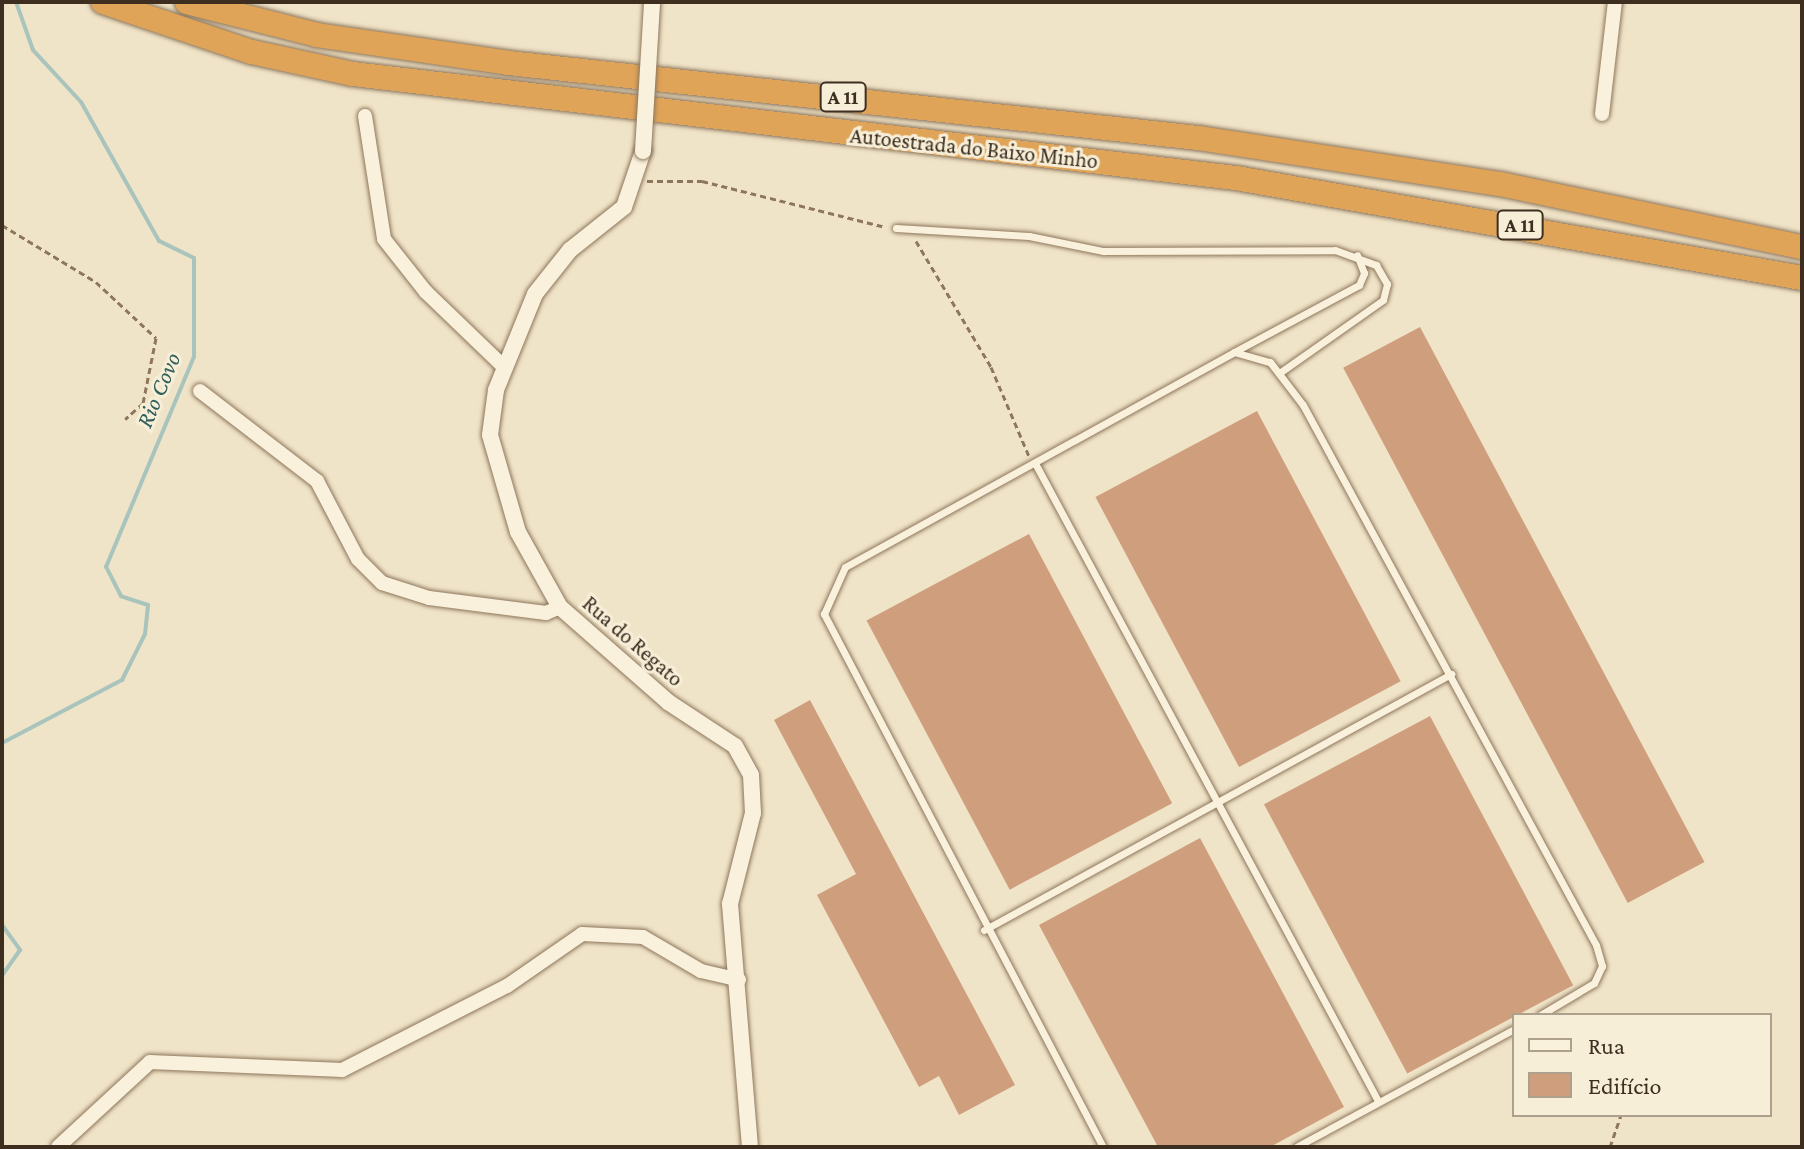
<!DOCTYPE html>
<html>
<head>
<meta charset="utf-8">
<style>
  body { margin:0 }
  #map { position:relative; width:1804px; height:1149px; overflow:hidden; background:#f0e4c8; font-family:"Crimson Pro",serif }
  div>[style] { position:absolute }
  .stream>* { height:4px; margin:-2px; padding:0 2px; transform-origin:2px; border-radius:2px; background:#a9c4bc }
  .building>* { inset:0; background:#cf9f7d; transform-origin:0 0 }
  .path>* { height:3px; margin-top:-1.5px; transform-origin:0; background:repeating-linear-gradient(90deg,#8d765c 0 6px,transparent 0 10px) }
  .roads { filter:drop-shadow(0 0 2px #8d765c) drop-shadow(0 0 2px #8d765c) }
  .service>* { height:7px; margin:-3.5px; padding:0 3.5px; transform-origin:3.5px; border-radius:3.5px; background:#faf1dc }
  .minor>* { height:14px; margin:-7px; padding:0 7px; transform-origin:7px; border-radius:7px; background:#faf1dc }
  .tertiary>* { height:16px; margin:-8px; padding:0 8px; transform-origin:8px; border-radius:8px; background:#faf1dc }
  .motorway>* { height:24px; margin:-12px; padding:0 12px; transform-origin:12px; border-radius:12px; background:#e0a458 }
  .bridges { filter:drop-shadow(0 0 2px #8d765c) drop-shadow(0 0 2px #8d765c) }
  .tertiary-bridge>* { height:16px; margin:-8px; padding:0 8px; transform-origin:8px; border-radius:8px; background:#faf1dc }
  span { translate:-50% -50%; white-space:nowrap; text-align:center; line-height:1.15; -webkit-text-stroke:6px #f7eed8; paint-order:stroke }
  .shield-label span { padding:2px 6px; background:#f7eed8; border:2px solid; border-radius:6px; -webkit-text-stroke-width:0 }
  .shield-label { font-size:20px; color:#3d2e20; font-weight:700 }
  .street-label { font-size:22px; color:#3d2e20 }
  .water-label { font-size:24px; color:#2f5d5a; font-style:italic }
  .frame { position:absolute; inset:0; border:4px solid #3d2e20; pointer-events:none }
  .legend { position:absolute; left:1512px; top:1013px; width:260px; height:104px; box-sizing:border-box; background:#f7eed8; border:2px solid #ada18e; margin:0; padding:10px 14px; list-style:none; font-size:24px; color:#3d2e20 }
  .legend li { display:flex; align-items:center; gap:16px; height:40px }
  .legend b { width:40px; border:2px solid #ada18e }
</style>
</head>
<body>
<div id="map">
  <div class="stream">
    <div style="left:2px;top:743px;width:136px;rotate:-27.7deg"></div>
    <div style="left:122px;top:680px;width:51px;rotate:-63.4deg"></div>
    <div style="left:145px;top:634px;width:29px;rotate:-84deg"></div>
    <div style="left:148px;top:605px;width:28px;rotate:-162deg"></div>
    <div style="left:121px;top:596px;width:33px;rotate:-117deg"></div>
    <div style="left:106px;top:567px;width:228px;rotate:-67.3deg"></div>
    <div style="left:194px;top:357px;width:99px;rotate:-90deg"></div>
    <div style="left:194px;top:258px;width:39px;rotate:-154deg"></div>
    <div style="left:159px;top:241px;width:159px;rotate:-119.3deg"></div>
    <div style="left:81px;top:102px;width:71px;rotate:-132.7deg"></div>
    <div style="left:33px;top:50px;width:51px;rotate:-109.5deg"></div>
    <div style="left:2px;top:925px;width:31px;rotate:54deg"></div>
    <div style="left:20px;top:950px;width:32px;rotate:125deg"></div>
  </div>
  <div class="building">
    <div style="left:1420px;top:327px;width:606px;height:87px;rotate:62deg"></div>
    <div style="left:1257px;top:411px;width:306px;height:183px;rotate:62deg"></div>
    <div style="left:1029px;top:534px;width:305px;height:184px;rotate:62deg"></div>
    <div style="clip-path:polygon(810px 700px,1015px 1085px,959px 1115px,939px 1076px,919px 1087px,817px 895px,856px 874px,774px 720px)"></div>
    <div style="left:1430px;top:716px;width:305px;height:188px;rotate:62deg"></div>
    <div style="clip-path:polygon(1200px 838px,1344px 1107px,1270px 1147px,1158px 1147px,1039px 925px)"></div>
  </div>
  <div class="path">
    <div style="left:647px;top:181px;width:55px"></div>
    <div style="left:702px;top:181px;width:189px;rotate:14.1deg"></div>
    <div style="left:2px;top:225px;width:110px;rotate:31.2deg"></div>
    <div style="left:96px;top:282px;width:82px;rotate:43deg"></div>
    <div style="left:156px;top:338px;width:66px;rotate:101.3deg"></div>
    <div style="left:143px;top:403px;width:24px;rotate:138deg"></div>
    <div style="left:916px;top:241px;width:147px;rotate:59.2deg"></div>
    <div style="left:991px;top:367px;width:97px;rotate:66.9deg"></div>
    <div style="left:1610px;top:1147px;width:34px;rotate:-71deg"></div>
  </div>
  <div class="roads">
    <div class="service">
      <div style="left:896px;top:228px;width:133px;rotate:3.4deg"></div>
      <div style="left:1029px;top:236px;width:76px;rotate:11.5deg"></div>
      <div style="left:1103px;top:251px;width:232px;rotate:-0.2deg"></div>
      <div style="left:1335px;top:250px;width:44px;rotate:20.1deg"></div>
      <div style="left:1376px;top:265px;width:22px;rotate:60deg"></div>
      <div style="left:1387px;top:284px;width:16px;rotate:104deg"></div>
      <div style="left:1383px;top:300px;width:127px;rotate:144.9deg"></div>
      <div style="left:1234px;top:352px;width:142px;rotate:-28.2deg"></div>
      <div style="left:1359px;top:285px;width:13px;rotate:-67deg"></div>
      <div style="left:1364px;top:273px;width:19px;rotate:-111deg"></div>
      <div style="left:1036px;top:465px;width:722px;rotate:61.73deg"></div>
      <div style="left:984px;top:930px;width:533px;rotate:-28.73deg"></div>
      <div style="left:1103px;top:1147px;width:602px;rotate:-117.63deg"></div>
      <div style="left:824px;top:614px;width:51px;rotate:-65.9deg"></div>
      <div style="left:845px;top:567px;width:444px;rotate:-28.9deg"></div>
      <div style="left:1234px;top:352px;width:37px;rotate:16deg"></div>
      <div style="left:1270px;top:362px;width:54px;rotate:52.5deg"></div>
      <div style="left:1303px;top:405px;width:614px;rotate:61.52deg"></div>
      <div style="left:1596px;top:945px;width:22px;rotate:74deg"></div>
      <div style="left:1602px;top:966px;width:19px;rotate:115deg"></div>
      <div style="left:1594px;top:983px;width:63px;rotate:149.3deg"></div>
      <div style="left:1296px;top:1147px;width:248px;rotate:-28.4deg"></div>
    </div>
    <div class="minor">
      <div style="left:1602px;top:114px;width:113px;rotate:-83.4deg"></div>
      <div style="left:365px;top:116px;width:124px;rotate:81.2deg"></div>
      <div style="left:384px;top:239px;width:68px;rotate:51.6deg"></div>
      <div style="left:426px;top:292px;width:110px;rotate:43.9deg"></div>
      <div style="left:200px;top:391px;width:148px;rotate:37.6deg"></div>
      <div style="left:317px;top:481px;width:88px;rotate:62.3deg"></div>
      <div style="left:358px;top:559px;width:34px;rotate:45deg"></div>
      <div style="left:382px;top:583px;width:49px;rotate:17.7deg"></div>
      <div style="left:429px;top:598px;width:118px;rotate:7.3deg"></div>
      <div style="left:546px;top:613px;width:15px;rotate:-23deg"></div>
      <div style="left:58px;top:1147px;width:125px;rotate:-42.7deg"></div>
      <div style="left:150px;top:1062px;width:192px;rotate:2.4deg"></div>
      <div style="left:342px;top:1070px;width:185px;rotate:-27deg"></div>
      <div style="left:507px;top:986px;width:91px;rotate:-34.7deg"></div>
      <div style="left:582px;top:934px;width:61px;rotate:2.8deg"></div>
      <div style="left:643px;top:937px;width:67px;rotate:30.4deg"></div>
      <div style="left:701px;top:971px;width:39px;rotate:13deg"></div>
    </div>
    <div class="tertiary">
      <div style="left:643px;top:151px;width:59px;rotate:108.7deg"></div>
      <div style="left:624px;top:207px;width:69px;rotate:141.5deg"></div>
      <div style="left:570px;top:250px;width:56px;rotate:128.5deg"></div>
      <div style="left:535px;top:294px;width:104px;rotate:112.1deg"></div>
      <div style="left:496px;top:390px;width:45px;rotate:97.6deg"></div>
      <div style="left:490px;top:435px;width:101px;rotate:73.9deg"></div>
      <div style="left:518px;top:532px;width:86px;rotate:60.8deg"></div>
      <div style="left:560px;top:607px;width:144px;rotate:41.3deg"></div>
      <div style="left:668px;top:702px;width:80px;rotate:33.3deg"></div>
      <div style="left:735px;top:746px;width:33px;rotate:61deg"></div>
      <div style="left:751px;top:775px;width:38px;rotate:87deg"></div>
      <div style="left:753px;top:813px;width:94px;rotate:104.2deg"></div>
      <div style="left:730px;top:904px;width:244px;rotate:85.3deg"></div>
    </div>
    <div class="motorway">
      <div style="left:103px;top:2px;width:157px;rotate:18.6deg"></div>
      <div style="left:252px;top:52px;width:103px;rotate:12.3deg"></div>
      <div style="left:353px;top:74px;width:889px;rotate:6.72deg"></div>
      <div style="left:1236px;top:178px;width:575px;rotate:10.02deg"></div>
      <div style="left:187px;top:2px;width:134px;rotate:14.2deg"></div>
      <div style="left:317px;top:35px;width:194px;rotate:8.3deg"></div>
      <div style="left:509px;top:63px;width:693px;rotate:6.21deg"></div>
      <div style="left:1198px;top:138px;width:305px;rotate:8.7deg"></div>
      <div style="left:1500px;top:184px;width:309px;rotate:11.8deg"></div>
    </div>
  </div>
  <div class="bridges">
    <div class="tertiary-bridge">
      <div style="left:643px;top:151px;width:149px;rotate:-86.5deg"></div>
    </div>
  </div>
  <div class="shield-label">
    <span style="left:843px;top:97px">A 11</span>
    <span style="left:1520px;top:225px">A 11</span>
  </div>
  <div class="street-label">
    <span style="left:974px;top:148px;rotate:6deg">Autoestrada do Baixo Minho</span>
    <span style="left:633px;top:641px;rotate:41deg">Rua do Regato</span>
  </div>
  <div class="water-label">
    <span style="left:158px;top:390px;rotate:-67deg">Rio Covo</span>
  </div>
  <div class="frame"></div>
  <ul class="legend">
  <li><b style="height:10px;background:#faf1dc"></b>Rua</li>
  <li><b style="height:22px;background:#cf9f7d"></b>Edifício</li>
  </ul>
</div>
</body>
</html>
